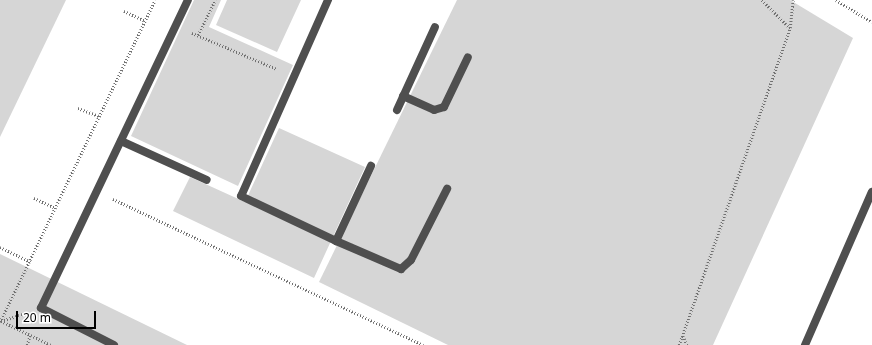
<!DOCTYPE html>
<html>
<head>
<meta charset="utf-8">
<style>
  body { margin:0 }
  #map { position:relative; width:872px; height:345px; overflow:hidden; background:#fff; font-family:"Noto Sans",sans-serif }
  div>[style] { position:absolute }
  .green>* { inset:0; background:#d6d6d6 }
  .path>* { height:2.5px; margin-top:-1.25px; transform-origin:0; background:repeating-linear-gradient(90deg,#717171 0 1px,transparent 0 3px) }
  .service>* { height:8px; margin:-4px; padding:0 4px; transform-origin:4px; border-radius:4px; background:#4f4f4f }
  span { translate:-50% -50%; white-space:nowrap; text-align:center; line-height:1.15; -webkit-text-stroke:3px #fff; paint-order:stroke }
  .scale { position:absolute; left:16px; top:311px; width:80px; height:18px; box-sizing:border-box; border:2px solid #000; border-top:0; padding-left:5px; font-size:12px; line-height:14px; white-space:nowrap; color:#000; -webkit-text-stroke:3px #fff; paint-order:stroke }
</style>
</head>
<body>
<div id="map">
  <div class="green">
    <div style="clip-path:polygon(0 0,66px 0,0 137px)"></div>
    <div style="clip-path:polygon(194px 0,221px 0,209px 27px,293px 65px,238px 186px,131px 136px)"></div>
    <div style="clip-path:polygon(227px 0,301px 0,277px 52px,216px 25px)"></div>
    <div style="clip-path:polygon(457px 0,790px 0,853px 38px,713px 345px,448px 345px,319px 282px)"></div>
    <div style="clip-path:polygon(279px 128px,365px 167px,314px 278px,173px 211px,190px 177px,245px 202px)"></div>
    <div style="clip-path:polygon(0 254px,187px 345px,0 345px)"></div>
  </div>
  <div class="path">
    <div style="left:762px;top:0;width:40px;rotate:45deg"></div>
    <div style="left:836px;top:0;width:42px;rotate:31.4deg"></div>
    <div style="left:124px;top:11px;width:23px;rotate:25deg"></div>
    <div style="left:192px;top:33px;width:92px;rotate:23deg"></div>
    <div style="left:198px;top:35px;width:39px;rotate:-64deg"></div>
    <div style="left:78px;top:108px;width:22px;rotate:21deg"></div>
    <div style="left:34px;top:198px;width:23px;rotate:25deg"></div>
    <div style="left:113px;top:199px;width:343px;rotate:25.2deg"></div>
    <div style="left:0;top:247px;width:34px;rotate:26deg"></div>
    <div style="left:1px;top:321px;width:55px;rotate:25.6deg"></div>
    <div style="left:1px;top:321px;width:25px;rotate:-18deg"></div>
    <div style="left:0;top:322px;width:357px;rotate:-64.3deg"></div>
    <div style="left:683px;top:336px;width:10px;rotate:66deg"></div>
    <div style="left:27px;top:345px;width:10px;rotate:-73deg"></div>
    <div style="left:679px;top:345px;width:336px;rotate:-70.7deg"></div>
    <div style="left:790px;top:28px;width:28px;rotate:-84deg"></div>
  </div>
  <div class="service">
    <div style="left:328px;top:0;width:214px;rotate:113.9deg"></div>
    <div style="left:241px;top:196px;width:105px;rotate:25.3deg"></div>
    <div style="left:336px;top:241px;width:83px;rotate:-65deg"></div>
    <div style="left:403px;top:96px;width:34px;rotate:24deg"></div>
    <div style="left:434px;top:110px;width:10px;rotate:-17deg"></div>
    <div style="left:444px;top:107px;width:55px;rotate:-64.4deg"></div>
    <div style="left:397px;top:110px;width:91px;rotate:-65.4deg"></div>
    <div style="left:121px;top:141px;width:94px;rotate:24.4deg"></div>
    <div style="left:336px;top:241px;width:71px;rotate:23.3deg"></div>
    <div style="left:401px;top:269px;width:13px;rotate:-42deg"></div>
    <div style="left:411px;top:260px;width:80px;rotate:-63.1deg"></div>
    <div style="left:114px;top:345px;width:82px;rotate:-153.1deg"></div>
    <div style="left:41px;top:308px;width:341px;rotate:-64.5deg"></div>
    <div style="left:805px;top:345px;width:167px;rotate:-66.4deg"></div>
  </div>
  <div class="scale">20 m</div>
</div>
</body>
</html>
